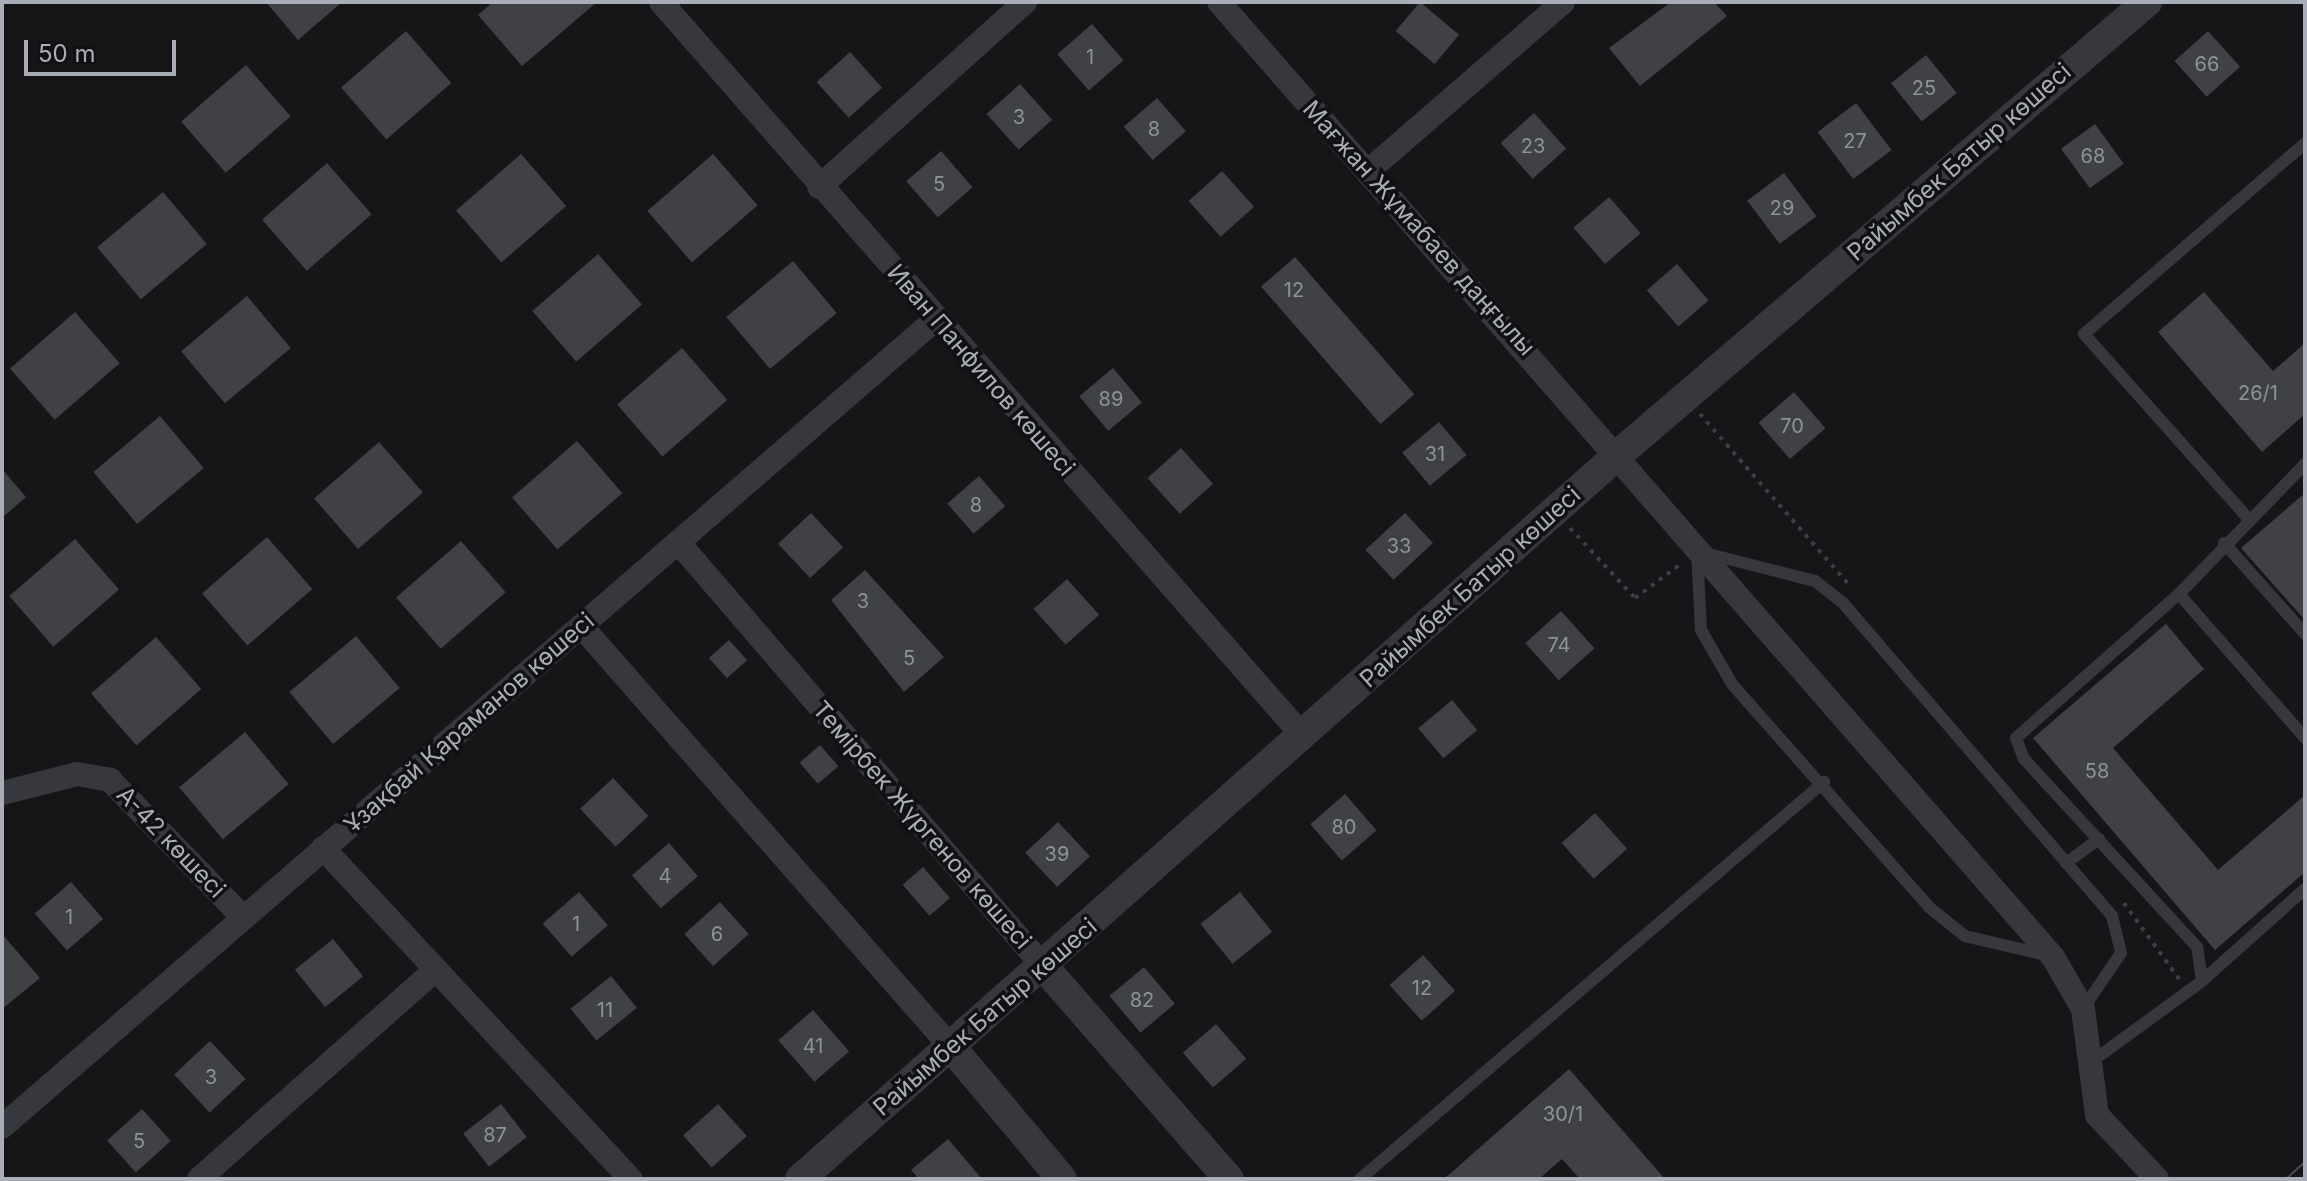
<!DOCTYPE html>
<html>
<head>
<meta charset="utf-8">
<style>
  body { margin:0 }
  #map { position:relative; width:2307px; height:1181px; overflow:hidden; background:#161618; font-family:Inter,sans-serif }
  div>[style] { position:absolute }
  .building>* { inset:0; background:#404145; transform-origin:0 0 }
  .path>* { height:4px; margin-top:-2px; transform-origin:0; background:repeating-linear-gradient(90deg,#3d3f44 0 4px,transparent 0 10px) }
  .service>* { height:12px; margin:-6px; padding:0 6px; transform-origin:6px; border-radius:6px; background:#37383d }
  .minor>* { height:24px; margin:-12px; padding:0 12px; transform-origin:12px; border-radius:12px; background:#37383d }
  .tertiary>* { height:30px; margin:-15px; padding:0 15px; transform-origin:15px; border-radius:15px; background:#37383d }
  .tram>* { height:2px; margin:-1px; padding:0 1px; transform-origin:1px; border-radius:1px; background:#4a4c52 }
  span { translate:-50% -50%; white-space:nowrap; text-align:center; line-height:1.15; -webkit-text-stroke:7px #111113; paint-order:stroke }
  .number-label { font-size:20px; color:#8e929b }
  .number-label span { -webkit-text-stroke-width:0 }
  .street-label { font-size:24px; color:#a8adb8 }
  .frame { position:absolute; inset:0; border:4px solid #a8adb8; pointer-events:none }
  .scale { position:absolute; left:24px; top:40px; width:152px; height:36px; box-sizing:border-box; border:4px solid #a8adb8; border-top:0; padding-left:10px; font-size:24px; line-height:28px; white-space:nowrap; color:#a8adb8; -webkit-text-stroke:6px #111113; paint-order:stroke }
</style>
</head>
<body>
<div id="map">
  <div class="building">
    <div style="clip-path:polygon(266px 2px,342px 2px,298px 40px)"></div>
    <div style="clip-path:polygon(493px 2px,597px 2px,522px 66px,478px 15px)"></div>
    <div style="left:1420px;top:2px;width:51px;height:38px;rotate:40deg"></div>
    <div style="clip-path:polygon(1671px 2px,1714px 2px,1727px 16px,1640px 86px,1609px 48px)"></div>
    <div style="left:1092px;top:24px;width:48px;height:46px;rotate:49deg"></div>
    <div style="left:406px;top:31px;width:69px;height:86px;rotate:49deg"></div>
    <div style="left:2208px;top:31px;width:48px;height:45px;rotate:48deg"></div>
    <div style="left:850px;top:52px;width:48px;height:45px;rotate:48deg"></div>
    <div style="left:1926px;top:55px;width:49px;height:45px;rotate:51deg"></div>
    <div style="left:246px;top:65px;width:68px;height:86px;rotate:49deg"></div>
    <div style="left:1020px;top:84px;width:48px;height:45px;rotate:48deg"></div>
    <div style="left:1157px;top:98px;width:44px;height:44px;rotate:49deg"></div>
    <div style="left:1856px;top:103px;width:59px;height:48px;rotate:53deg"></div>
    <div style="left:1534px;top:113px;width:48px;height:45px;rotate:48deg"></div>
    <div style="left:2095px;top:124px;width:49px;height:42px;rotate:54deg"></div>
    <div style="left:941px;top:151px;width:48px;height:46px;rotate:49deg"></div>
    <div style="left:521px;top:154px;width:69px;height:86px;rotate:49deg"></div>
    <div style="left:713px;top:154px;width:68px;height:87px;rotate:49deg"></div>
    <div style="left:327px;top:163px;width:68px;height:86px;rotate:49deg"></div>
    <div style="left:1222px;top:171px;width:48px;height:45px;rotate:48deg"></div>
    <div style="left:1784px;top:173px;width:54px;height:46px;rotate:53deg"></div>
    <div style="left:163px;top:192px;width:68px;height:86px;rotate:50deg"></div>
    <div style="left:1609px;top:197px;width:48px;height:47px;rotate:49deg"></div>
    <div style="left:598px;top:254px;width:67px;height:87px;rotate:49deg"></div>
    <div style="left:1295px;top:257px;width:182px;height:45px;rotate:49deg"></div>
    <div style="left:793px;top:261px;width:68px;height:87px;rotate:50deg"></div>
    <div style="left:1677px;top:264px;width:48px;height:40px;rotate:49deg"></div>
    <div style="clip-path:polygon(2204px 292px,2273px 371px,2305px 343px,2305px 414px,2262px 452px,2158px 332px)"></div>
    <div style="left:247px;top:296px;width:68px;height:86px;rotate:50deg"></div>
    <div style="left:75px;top:312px;width:68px;height:86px;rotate:49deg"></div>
    <div style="left:682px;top:348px;width:69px;height:86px;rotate:49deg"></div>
    <div style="left:1113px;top:368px;width:45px;height:44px;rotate:50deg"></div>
    <div style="left:1794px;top:392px;width:48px;height:47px;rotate:49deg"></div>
    <div style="left:160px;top:416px;width:68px;height:87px;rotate:50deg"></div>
    <div style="left:1439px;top:422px;width:43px;height:48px;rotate:50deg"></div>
    <div style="left:577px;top:441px;width:69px;height:86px;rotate:49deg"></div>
    <div style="left:379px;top:442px;width:67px;height:86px;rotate:49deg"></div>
    <div style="left:1181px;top:448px;width:48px;height:45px;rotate:48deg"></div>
    <div style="clip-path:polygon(2px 469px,26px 497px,2px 518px)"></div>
    <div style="left:979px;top:476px;width:40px;height:42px;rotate:49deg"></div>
    <div style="clip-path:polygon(2305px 493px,2305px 620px,2241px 548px)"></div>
    <div style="left:811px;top:513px;width:47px;height:45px;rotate:47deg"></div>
    <div style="left:1405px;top:513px;width:41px;height:54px;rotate:47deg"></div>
    <div style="left:267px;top:537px;width:69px;height:86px;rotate:49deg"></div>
    <div style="left:75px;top:539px;width:67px;height:87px;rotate:49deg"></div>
    <div style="left:461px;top:541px;width:68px;height:86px;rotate:49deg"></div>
    <div style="clip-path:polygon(865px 570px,944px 657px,904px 692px,831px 600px)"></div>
    <div style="left:1067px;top:579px;width:48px;height:45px;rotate:48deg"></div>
    <div style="left:1561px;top:611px;width:50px;height:48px;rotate:48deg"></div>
    <div style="clip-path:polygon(2166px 624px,2204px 669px,2113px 748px,2218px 870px,2305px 795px,2305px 872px,2215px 950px,2033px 738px)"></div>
    <div style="left:356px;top:636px;width:68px;height:87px;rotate:50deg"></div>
    <div style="left:156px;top:637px;width:69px;height:86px;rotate:49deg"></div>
    <div style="left:729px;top:640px;width:27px;height:27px;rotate:48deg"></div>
    <div style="left:1452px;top:700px;width:39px;height:44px;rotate:50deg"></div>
    <div style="left:245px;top:732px;width:68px;height:86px;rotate:50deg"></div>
    <div style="left:820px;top:745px;width:28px;height:27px;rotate:49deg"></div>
    <div style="left:613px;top:778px;width:52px;height:45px;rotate:47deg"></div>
    <div style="left:1345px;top:794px;width:48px;height:46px;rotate:49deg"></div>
    <div style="left:1595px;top:813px;width:48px;height:45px;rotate:48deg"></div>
    <div style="left:1058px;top:822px;width:47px;height:45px;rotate:47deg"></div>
    <div style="left:669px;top:843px;width:44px;height:49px;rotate:49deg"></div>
    <div style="left:923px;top:867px;width:41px;height:27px;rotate:49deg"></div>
    <div style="left:71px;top:882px;width:49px;height:48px;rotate:49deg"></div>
    <div style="left:579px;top:892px;width:44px;height:48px;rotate:49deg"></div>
    <div style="left:1240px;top:892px;width:51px;height:51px;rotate:51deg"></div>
    <div style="left:720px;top:902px;width:43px;height:48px;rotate:48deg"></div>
    <div style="clip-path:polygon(2px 934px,40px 978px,2px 1009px)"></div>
    <div style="left:333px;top:939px;width:48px;height:49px;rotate:51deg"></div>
    <div style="left:1423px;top:955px;width:48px;height:45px;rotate:48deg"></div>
    <div style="left:1144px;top:967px;width:48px;height:45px;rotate:50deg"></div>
    <div style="left:611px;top:976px;width:41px;height:52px;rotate:51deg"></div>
    <div style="left:813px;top:1010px;width:55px;height:46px;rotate:49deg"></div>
    <div style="left:1216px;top:1024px;width:46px;height:44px;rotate:49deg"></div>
    <div style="left:210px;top:1041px;width:52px;height:49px;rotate:47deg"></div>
    <div style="clip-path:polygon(1569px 1069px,1665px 1179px,1580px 1179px,1562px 1159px,1539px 1179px,1444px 1179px)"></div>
    <div style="left:501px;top:1104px;width:42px;height:48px;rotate:52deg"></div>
    <div style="left:718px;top:1104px;width:43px;height:47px;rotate:48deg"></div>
    <div style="left:142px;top:1109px;width:43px;height:47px;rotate:48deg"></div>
    <div style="clip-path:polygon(948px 1139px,982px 1179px,919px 1179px,911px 1170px)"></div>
  </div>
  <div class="path">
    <div style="left:1700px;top:414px;width:227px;rotate:48.9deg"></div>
    <div style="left:1570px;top:528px;width:96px;rotate:47.1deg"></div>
    <div style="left:1635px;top:598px;width:59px;rotate:-36.7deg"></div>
    <div style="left:2124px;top:903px;width:95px;rotate:54deg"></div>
  </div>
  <div class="service">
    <div style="left:2247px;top:517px;width:245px;rotate:-131.7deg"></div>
    <div style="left:2084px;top:334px;width:292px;rotate:-40.8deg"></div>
    <div style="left:2224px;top:543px;width:122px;rotate:48.3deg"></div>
    <div style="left:2179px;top:594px;width:191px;rotate:48.8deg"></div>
    <div style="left:2066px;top:863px;width:41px;rotate:-36deg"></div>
    <div style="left:2046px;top:955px;width:83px;rotate:-166.8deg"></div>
    <div style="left:1965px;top:936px;width:45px;rotate:-141.3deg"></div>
    <div style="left:1930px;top:908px;width:299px;rotate:-131.5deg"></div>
    <div style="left:1732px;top:684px;width:62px;rotate:-119.9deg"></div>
    <div style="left:1701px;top:630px;width:79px;rotate:-92.9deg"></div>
    <div style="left:1697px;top:551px;width:122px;rotate:14.3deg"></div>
    <div style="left:1815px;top:581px;width:36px;rotate:38deg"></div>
    <div style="left:1843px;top:603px;width:413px;rotate:49.3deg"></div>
    <div style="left:2112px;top:916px;width:38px;rotate:76deg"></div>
    <div style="left:2121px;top:953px;width:68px;rotate:124.2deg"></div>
    <div style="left:2202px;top:981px;width:34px;rotate:-98deg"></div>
    <div style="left:2197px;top:947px;width:255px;rotate:-132.6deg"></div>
    <div style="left:2024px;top:759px;width:22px;rotate:-111deg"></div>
    <div style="left:2016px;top:738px;width:217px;rotate:-41.5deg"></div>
    <div style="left:2179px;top:594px;width:181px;rotate:-45.9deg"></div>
    <div style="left:2091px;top:1062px;width:137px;rotate:-36.1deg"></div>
    <div style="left:2202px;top:981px;width:138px;rotate:-41.8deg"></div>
    <div style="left:1360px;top:1179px;width:611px;rotate:-40.55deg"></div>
  </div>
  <div class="minor">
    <div style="left:661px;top:2px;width:975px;rotate:48.83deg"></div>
    <div style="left:1219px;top:2px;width:1268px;rotate:48.87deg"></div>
    <div style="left:2053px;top:957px;width:60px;rotate:60deg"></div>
    <div style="left:2083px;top:1009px;width:107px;rotate:82.5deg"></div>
    <div style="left:2097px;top:1115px;width:88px;rotate:46.8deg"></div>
    <div style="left:1367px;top:172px;width:259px;rotate:-40.9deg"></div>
    <div style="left:819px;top:187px;width:277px;rotate:-41.9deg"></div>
    <div style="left:678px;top:542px;width:561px;rotate:49.27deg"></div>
    <div style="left:582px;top:627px;width:559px;rotate:48.7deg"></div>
    <div style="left:2px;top:793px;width:77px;rotate:-14.2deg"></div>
    <div style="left:77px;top:774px;width:34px;rotate:10deg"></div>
    <div style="left:110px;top:780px;width:190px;rotate:45.9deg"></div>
    <div style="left:323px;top:848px;width:452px;rotate:47.1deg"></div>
    <div style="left:2px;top:1127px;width:1235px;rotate:-40.86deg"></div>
    <div style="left:199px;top:1179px;width:311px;rotate:-41.5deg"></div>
  </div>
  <div class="tertiary">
    <div style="left:1044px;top:967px;width:281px;rotate:48.9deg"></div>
    <div style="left:951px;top:1047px;width:172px;rotate:49.9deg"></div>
    <div style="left:800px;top:1179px;width:1095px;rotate:-41.52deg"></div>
    <div style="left:1620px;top:453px;width:694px;rotate:-40.56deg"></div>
  </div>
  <div class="tram">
    <div style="left:2286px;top:1179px;width:25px;rotate:-42deg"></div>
  </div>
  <div class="number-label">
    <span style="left:1090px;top:57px">1</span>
    <span style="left:2207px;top:64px">66</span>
    <span style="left:1924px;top:88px">25</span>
    <span style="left:1019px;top:117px">3</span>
    <span style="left:1154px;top:129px">8</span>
    <span style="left:1855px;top:141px">27</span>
    <span style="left:1533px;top:146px">23</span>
    <span style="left:2093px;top:156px">68</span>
    <span style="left:939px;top:184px">5</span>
    <span style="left:1782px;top:208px">29</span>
    <span style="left:1294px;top:290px">12</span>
    <span style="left:2258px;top:393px">26/1</span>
    <span style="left:1111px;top:399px">89</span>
    <span style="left:1792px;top:426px">70</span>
    <span style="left:1435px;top:454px">31</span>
    <span style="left:976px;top:505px">8</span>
    <span style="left:1399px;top:546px">33</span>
    <span style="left:863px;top:601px">3</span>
    <span style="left:1559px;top:645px">74</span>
    <span style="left:909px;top:658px">5</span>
    <span style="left:2097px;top:771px">58</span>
    <span style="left:1344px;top:827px">80</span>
    <span style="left:1057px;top:854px">39</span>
    <span style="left:665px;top:876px">4</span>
    <span style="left:69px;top:917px">1</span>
    <span style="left:576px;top:924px">1</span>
    <span style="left:717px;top:934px">6</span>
    <span style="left:1422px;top:988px">12</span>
    <span style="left:1142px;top:1000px">82</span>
    <span style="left:605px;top:1010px">11</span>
    <span style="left:813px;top:1046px">41</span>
    <span style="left:211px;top:1077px">3</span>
    <span style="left:1563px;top:1114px">30/1</span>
    <span style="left:495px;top:1135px">87</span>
    <span style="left:139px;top:1141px">5</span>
  </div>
  <div class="street-label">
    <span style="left:1959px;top:162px;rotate:-41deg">Райымбек Батыр көшесі</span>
    <span style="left:1419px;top:228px;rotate:48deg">Мағжан Жұмабаев даңғылы</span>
    <span style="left:981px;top:370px;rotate:49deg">Иван Панфилов көшесі</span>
    <span style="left:1470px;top:587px;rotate:-42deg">Райымбек Батыр көшесі</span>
    <span style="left:469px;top:723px;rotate:-41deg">Ұзақбай Қараманов көшесі</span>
    <span style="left:922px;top:825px;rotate:49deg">Темірбек Жүргенов көшесі</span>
    <span style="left:171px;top:842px;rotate:46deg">А-42 көшесі</span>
    <span style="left:985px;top:1017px;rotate:-41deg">Райымбек Батыр көшесі</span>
  </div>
  <div class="frame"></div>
  <div class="scale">50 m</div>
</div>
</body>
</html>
